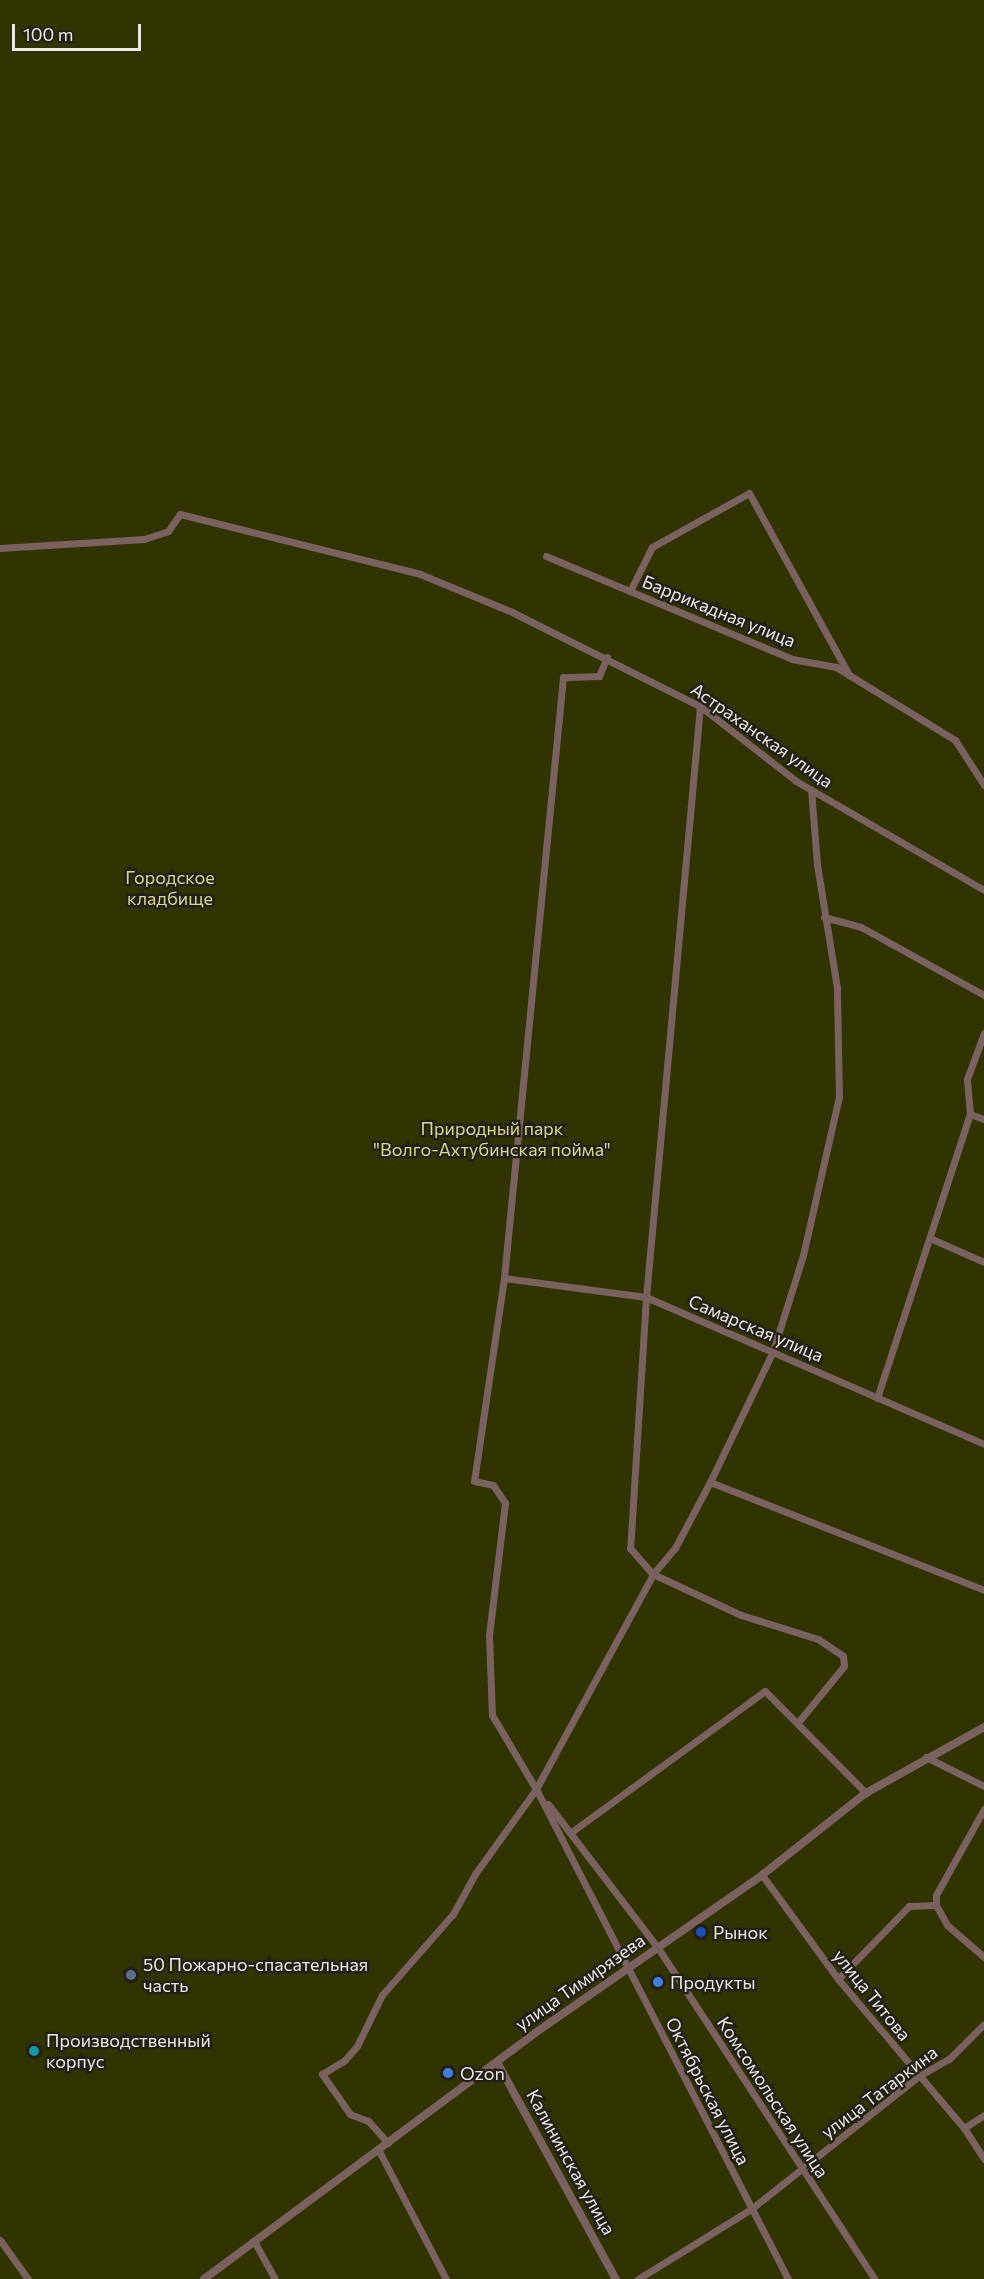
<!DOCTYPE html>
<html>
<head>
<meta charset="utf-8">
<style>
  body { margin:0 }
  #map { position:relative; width:984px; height:2279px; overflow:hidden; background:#241f18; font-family:Commissioner,sans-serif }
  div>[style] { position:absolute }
  .green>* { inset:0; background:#313300; transform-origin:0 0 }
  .minor>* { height:7px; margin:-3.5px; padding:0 3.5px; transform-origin:3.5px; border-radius:3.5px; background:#7a6260 }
  .tertiary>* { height:8px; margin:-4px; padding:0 4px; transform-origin:4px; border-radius:4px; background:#7a6260 }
  .dots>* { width:16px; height:16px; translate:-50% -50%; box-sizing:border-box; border:3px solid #241f18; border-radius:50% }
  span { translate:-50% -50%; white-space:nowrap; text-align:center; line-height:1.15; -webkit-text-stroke:4.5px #241f18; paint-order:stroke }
  .street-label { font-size:18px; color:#ece9e4 }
  .park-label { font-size:18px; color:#d5db8e }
  .poi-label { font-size:18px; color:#ece9e4 }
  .left { translate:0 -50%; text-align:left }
  .scale { position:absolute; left:12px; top:24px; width:129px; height:27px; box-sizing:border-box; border:3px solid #ece9e4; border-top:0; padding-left:8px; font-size:18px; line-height:21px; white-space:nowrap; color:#ece9e4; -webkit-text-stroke:4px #241f18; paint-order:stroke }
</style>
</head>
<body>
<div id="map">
  <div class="green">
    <div style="left:0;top:0;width:984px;height:2279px"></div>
  </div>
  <div class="minor">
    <div style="left:0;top:548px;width:144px;rotate:-3.6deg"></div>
    <div style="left:144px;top:539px;width:25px;rotate:-18deg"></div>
    <div style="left:168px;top:531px;width:21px;rotate:-55deg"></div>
    <div style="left:180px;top:514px;width:247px;rotate:14deg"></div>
    <div style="left:420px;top:574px;width:100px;rotate:22.4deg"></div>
    <div style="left:512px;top:612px;width:210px;rotate:26.6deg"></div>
    <div style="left:700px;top:706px;width:122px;rotate:38deg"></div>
    <div style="left:796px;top:781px;width:217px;rotate:30.1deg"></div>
    <div style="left:546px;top:556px;width:267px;rotate:22.7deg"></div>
    <div style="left:792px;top:659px;width:45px;rotate:10.3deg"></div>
    <div style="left:836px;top:667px;width:140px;rotate:31.5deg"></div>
    <div style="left:955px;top:740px;width:54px;rotate:57.2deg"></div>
    <div style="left:630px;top:591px;width:49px;rotate:-63.4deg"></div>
    <div style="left:652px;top:547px;width:111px;rotate:-29.1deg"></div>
    <div style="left:749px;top:493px;width:208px;rotate:61.2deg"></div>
    <div style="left:607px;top:657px;width:21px;rotate:113deg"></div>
    <div style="left:599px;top:676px;width:36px;rotate:178deg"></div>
    <div style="left:563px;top:677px;width:604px;rotate:95.61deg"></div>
    <div style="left:504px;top:1278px;width:205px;rotate:98.4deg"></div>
    <div style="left:474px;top:1481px;width:19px;rotate:12deg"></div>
    <div style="left:493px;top:1485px;width:22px;rotate:56deg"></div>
    <div style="left:505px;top:1503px;width:133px;rotate:96.9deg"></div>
    <div style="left:489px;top:1635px;width:80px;rotate:87.9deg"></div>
    <div style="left:492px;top:1715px;width:86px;rotate:59.3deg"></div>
    <div style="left:536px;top:1789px;width:551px;rotate:62.78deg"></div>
    <div style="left:700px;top:706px;width:593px;rotate:95.22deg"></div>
    <div style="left:646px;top:1297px;width:252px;rotate:93.6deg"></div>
    <div style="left:630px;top:1548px;width:35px;rotate:49deg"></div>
    <div style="left:653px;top:1574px;width:97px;rotate:25deg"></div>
    <div style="left:741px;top:1615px;width:81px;rotate:17.3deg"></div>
    <div style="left:818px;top:1639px;width:30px;rotate:34deg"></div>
    <div style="left:843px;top:1656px;width:10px;rotate:84deg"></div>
    <div style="left:844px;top:1666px;width:71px;rotate:129.3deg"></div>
    <div style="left:824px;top:917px;width:38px;rotate:15deg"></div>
    <div style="left:861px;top:927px;width:141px;rotate:28.9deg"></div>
    <div style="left:970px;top:1114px;width:15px;rotate:20deg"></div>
    <div style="left:932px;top:1239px;width:57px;rotate:23.9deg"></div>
    <div style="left:504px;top:1278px;width:143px;rotate:7.6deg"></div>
    <div style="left:646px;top:1297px;width:369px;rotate:23.5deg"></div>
    <div style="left:877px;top:1398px;width:299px;rotate:-71.9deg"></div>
    <div style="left:970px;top:1114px;width:35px;rotate:-95deg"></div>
    <div style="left:967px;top:1079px;width:49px;rotate:-69.7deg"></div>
    <div style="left:710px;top:1482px;width:295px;rotate:21.5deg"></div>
    <div style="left:926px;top:1757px;width:65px;rotate:26.6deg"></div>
    <div style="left:548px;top:1804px;width:181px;rotate:52.6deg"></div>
    <div style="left:658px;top:1948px;width:396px;rotate:56.8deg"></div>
    <div style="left:984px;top:1809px;width:98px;rotate:119.2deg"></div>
    <div style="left:936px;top:1895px;width:10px;rotate:90deg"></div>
    <div style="left:936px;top:1905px;width:23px;rotate:61deg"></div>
    <div style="left:947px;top:1925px;width:49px;rotate:40.9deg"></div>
    <div style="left:570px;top:1833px;width:241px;rotate:-36.1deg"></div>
    <div style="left:765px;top:1691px;width:144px;rotate:45.3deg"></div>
    <div style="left:762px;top:1875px;width:129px;rotate:53.8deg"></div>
    <div style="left:838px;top:1979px;width:195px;rotate:49.8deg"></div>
    <div style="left:964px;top:2128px;width:37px;rotate:57deg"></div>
    <div style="left:838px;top:1979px;width:102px;rotate:-45.8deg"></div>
    <div style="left:909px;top:1906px;width:27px;rotate:-2deg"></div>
    <div style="left:964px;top:2128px;width:24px;rotate:-33deg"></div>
    <div style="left:388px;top:2143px;width:30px;rotate:-132deg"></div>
    <div style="left:368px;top:2121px;width:19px;rotate:-159deg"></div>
    <div style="left:350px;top:2114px;width:49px;rotate:-125deg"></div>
    <div style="left:322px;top:2074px;width:26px;rotate:-31deg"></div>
    <div style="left:344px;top:2061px;width:20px;rotate:-49deg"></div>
    <div style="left:357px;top:2046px;width:57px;rotate:-63.9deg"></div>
    <div style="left:382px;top:1995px;width:108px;rotate:-48.8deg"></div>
    <div style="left:453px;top:1914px;width:46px;rotate:-61.2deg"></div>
    <div style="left:475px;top:1874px;width:105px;rotate:-54.3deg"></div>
    <div style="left:536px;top:1789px;width:245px;rotate:-61.4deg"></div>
    <div style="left:653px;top:1574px;width:34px;rotate:-50deg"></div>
    <div style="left:675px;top:1548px;width:75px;rotate:-62.1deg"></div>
    <div style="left:710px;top:1482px;width:145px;rotate:-64.3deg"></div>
    <div style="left:773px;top:1351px;width:101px;rotate:-72.6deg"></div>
    <div style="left:803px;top:1255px;width:162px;rotate:-77.2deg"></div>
    <div style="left:839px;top:1097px;width:109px;rotate:-91.1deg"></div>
    <div style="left:837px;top:988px;width:126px;rotate:-99.2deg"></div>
    <div style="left:817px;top:864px;width:74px;rotate:-94.6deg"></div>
    <div style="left:379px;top:2151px;width:144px;rotate:62.4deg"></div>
    <div style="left:0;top:2240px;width:48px;rotate:54.3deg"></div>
    <div style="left:254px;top:2241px;width:43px;rotate:61.1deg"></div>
    <div style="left:638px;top:2279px;width:133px;rotate:-31.8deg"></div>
    <div style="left:751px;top:2209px;width:214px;rotate:-38.4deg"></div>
    <div style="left:919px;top:2076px;width:34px;rotate:-30deg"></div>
    <div style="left:949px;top:2059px;width:49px;rotate:-45deg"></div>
  </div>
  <div class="tertiary">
    <div style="left:497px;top:2062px;width:247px;rotate:61.3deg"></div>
    <div style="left:204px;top:2279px;width:412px;rotate:-36.6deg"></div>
    <div style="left:535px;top:2033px;width:277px;rotate:-34.8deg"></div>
    <div style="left:762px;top:1875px;width:132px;rotate:-38.3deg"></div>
    <div style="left:866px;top:1793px;width:135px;rotate:-29.2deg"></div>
  </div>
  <div class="dots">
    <div style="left:701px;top:1932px;background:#1a4fb4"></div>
    <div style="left:131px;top:1975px;background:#5c6f8a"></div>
    <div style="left:658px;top:1982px;background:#3f7fe0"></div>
    <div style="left:34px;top:2051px;background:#0f9aa8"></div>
    <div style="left:448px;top:2073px;background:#3f7fe0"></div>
  </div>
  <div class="street-label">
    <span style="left:719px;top:611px;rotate:22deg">Баррикадная улица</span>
    <span style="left:762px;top:735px;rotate:35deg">Астраханская улица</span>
    <span style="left:756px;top:1328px;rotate:23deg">Самарская улица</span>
    <span style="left:580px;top:1982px;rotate:-35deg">улица Тимирязева</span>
    <span style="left:872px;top:1995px;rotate:51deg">улица Титова</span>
    <span style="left:708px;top:2091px;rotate:63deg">Октябрьская улица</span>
    <span style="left:879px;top:2092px;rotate:-37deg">улица Татаркина</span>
    <span style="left:773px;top:2097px;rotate:57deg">Комсомольская улица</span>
    <span style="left:571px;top:2162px;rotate:61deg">Калининская улица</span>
  </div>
  <div class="park-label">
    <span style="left:170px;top:888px">Городское<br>кладбище</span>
    <span style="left:492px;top:1139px">Природный парк<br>"Волго-Ахтубинская пойма"</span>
  </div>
  <div class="poi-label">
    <span class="left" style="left:713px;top:1932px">Рынок</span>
    <span class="left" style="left:143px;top:1975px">50 Пожарно-спасательная<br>часть</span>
    <span class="left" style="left:670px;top:1982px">Продукты</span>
    <span class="left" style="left:46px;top:2051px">Производственный<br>корпус</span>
    <span class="left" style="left:460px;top:2073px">Ozon</span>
  </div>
  <div class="scale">100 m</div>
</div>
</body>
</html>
